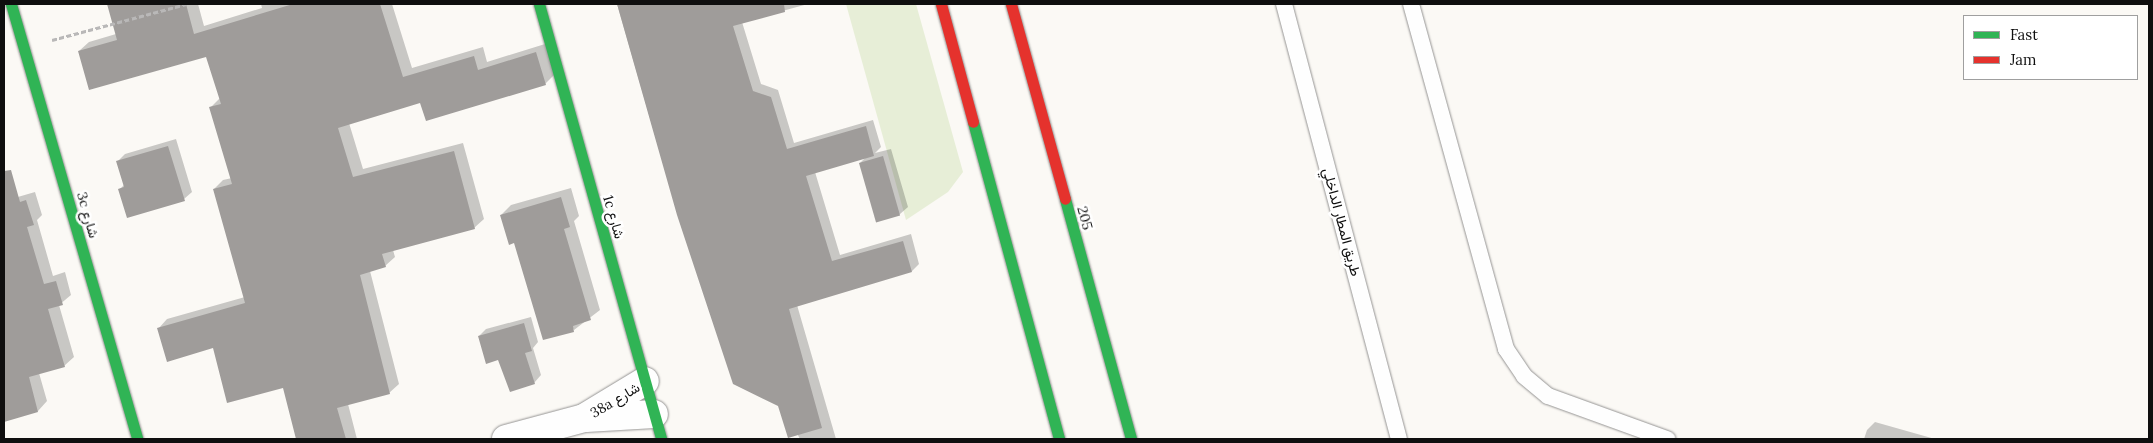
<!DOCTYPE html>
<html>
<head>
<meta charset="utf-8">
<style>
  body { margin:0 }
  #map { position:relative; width:2153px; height:443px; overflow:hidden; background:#fbf9f5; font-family:Lora,Vazirmatn,serif }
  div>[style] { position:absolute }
  .green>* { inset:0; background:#e7eed7 }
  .shadow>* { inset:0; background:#0003 }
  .building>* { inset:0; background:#9f9c9a; transform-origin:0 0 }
  .path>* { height:3px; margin-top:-1.5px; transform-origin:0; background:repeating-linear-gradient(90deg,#b9b8b8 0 5px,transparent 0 7.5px) }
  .roads { filter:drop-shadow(0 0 1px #959493) drop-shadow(0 0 1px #959493) }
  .lane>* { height:16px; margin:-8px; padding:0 8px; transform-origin:8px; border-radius:8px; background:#fefefe }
  .street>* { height:28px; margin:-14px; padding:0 14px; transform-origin:14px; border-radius:14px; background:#fefefe }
  .fast>* { height:11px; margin:-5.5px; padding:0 5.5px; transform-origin:5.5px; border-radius:5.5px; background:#30b455 }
  .jam>* { height:11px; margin:-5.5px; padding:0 5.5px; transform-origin:5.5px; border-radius:5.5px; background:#e5322d }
  span { translate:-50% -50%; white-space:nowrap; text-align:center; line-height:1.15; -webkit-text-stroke:5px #fff; paint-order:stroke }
  .street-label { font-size:14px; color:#0f0f0f }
  .frame { position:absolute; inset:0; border:5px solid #0f0f0f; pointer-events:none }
  .legend { position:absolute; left:1963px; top:15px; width:175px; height:65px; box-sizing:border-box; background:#fff; border:1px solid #9f9f9f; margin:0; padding:6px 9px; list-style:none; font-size:15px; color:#0f0f0f }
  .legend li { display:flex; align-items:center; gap:10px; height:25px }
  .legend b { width:25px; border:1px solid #9f9f9f }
</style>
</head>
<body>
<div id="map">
  <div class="green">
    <div style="clip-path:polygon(846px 4px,916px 4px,963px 172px,948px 192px,906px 220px)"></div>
  </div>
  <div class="shadow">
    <div style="clip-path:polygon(108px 4px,198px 4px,204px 26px,262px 8px,261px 4px,392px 4px,412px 68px,483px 47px,487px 62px,545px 44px,554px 75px,545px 84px,421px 101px,349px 123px,363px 169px,463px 143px,484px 219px,474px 228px,393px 250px,395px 257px,385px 266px,370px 271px,399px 384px,389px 393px,348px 404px,357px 439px,297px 439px,284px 387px,214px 346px,158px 329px,167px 319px,245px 297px,214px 189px,223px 180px,232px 178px,210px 108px,220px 98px,207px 55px,79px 51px,89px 42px,116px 34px)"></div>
    <div style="clip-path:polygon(617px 4px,808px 4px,742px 22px,761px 84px,778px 90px,794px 143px,873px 120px,881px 147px,875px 153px,891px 149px,908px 207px,900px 214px,877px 221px,860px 163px,866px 157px,815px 172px,840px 255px,911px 234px,919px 264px,912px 271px,797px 305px,836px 439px,800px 439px,678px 215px)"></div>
    <div style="clip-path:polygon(176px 139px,192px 192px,184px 199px,120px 189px,124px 185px,117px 162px,125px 154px)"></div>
    <div style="clip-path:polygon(571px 188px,579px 216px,574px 221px,600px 310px,574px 330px,501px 215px,511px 205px)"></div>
    <div style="clip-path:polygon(35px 192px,42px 215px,37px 220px,53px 276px,65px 272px,71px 295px,59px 305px,74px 357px,64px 366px,39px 373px,47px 401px,38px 411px,4px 421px,4px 201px)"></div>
    <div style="clip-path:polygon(531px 317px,538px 342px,533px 348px,541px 375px,534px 383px,499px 359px,479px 336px,486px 329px)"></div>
    <div style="clip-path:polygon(1875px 422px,1935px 439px,1864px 439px,1867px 430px)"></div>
  </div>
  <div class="building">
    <div style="clip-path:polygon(107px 4px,186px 4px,194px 34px,293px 4px,380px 4px,403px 77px,474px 56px,478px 70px,536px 52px,546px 85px,426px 121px,420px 103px,338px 128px,353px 177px,454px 151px,475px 229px,382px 254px,386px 267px,360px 275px,390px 394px,337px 408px,346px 439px,296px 439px,283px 388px,227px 403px,213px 348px,167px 362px,157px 328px,245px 303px,213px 189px,232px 184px,209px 107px,221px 104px,206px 57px,89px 90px,78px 51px,117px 40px)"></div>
    <div style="clip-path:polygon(617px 4px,784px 4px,785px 12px,733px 26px,753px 91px,771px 97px,787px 149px,866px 126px,874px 156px,806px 176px,832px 261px,903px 241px,912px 272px,789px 309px,822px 428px,788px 438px,778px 406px,733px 384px,677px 215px)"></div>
    <div style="clip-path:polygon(168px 146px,185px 201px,127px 218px,118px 189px,124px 187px,116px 161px)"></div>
    <div style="left:883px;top:156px;width:62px;height:25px;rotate:74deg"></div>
    <div style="clip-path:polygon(11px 170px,20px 202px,26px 200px,34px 225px,27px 227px,44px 284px,56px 281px,63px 305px,48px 309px,65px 367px,29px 377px,38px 412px,4px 422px,4px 171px)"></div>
    <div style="clip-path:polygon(561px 197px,570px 227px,564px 229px,591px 320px,573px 326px,574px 332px,543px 340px,514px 243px,509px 245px,500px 215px)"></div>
    <div style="clip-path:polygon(524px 323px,532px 351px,525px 353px,535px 384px,510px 392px,498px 360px,486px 364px,478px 336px)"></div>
  </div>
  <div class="path">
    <div style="left:52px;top:40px;width:139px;rotate:-15deg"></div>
  </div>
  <div class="roads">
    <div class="lane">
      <div style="left:1284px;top:4px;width:450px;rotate:75.2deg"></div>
      <div style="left:1411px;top:4px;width:358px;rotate:74.6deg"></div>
      <div style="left:1506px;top:349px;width:32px;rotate:56deg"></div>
      <div style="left:1524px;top:376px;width:31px;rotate:40deg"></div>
      <div style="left:1548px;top:396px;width:127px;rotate:19.9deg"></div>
    </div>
    <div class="street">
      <div style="left:586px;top:418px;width:68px;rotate:-3.4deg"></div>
      <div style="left:506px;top:439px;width:81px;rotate:-15.1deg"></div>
      <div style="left:584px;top:418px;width:71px;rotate:-31.2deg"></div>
    </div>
    <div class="fast">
      <div style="left:11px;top:4px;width:453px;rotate:73.8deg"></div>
      <div style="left:539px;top:4px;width:452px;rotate:74.3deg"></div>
      <div style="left:973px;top:122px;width:328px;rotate:74.8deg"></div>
      <div style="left:1065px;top:199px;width:249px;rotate:74.6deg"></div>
    </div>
    <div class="jam">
      <div style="left:941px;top:4px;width:122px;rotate:74.8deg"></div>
      <div style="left:1011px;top:4px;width:202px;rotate:74.5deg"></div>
    </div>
  </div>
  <div class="street-label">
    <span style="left:88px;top:215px;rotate:74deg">3c شارع</span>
    <span style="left:614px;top:217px;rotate:74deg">1c شارع</span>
    <span style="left:1085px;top:218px;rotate:75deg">205</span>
    <span style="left:1342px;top:222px;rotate:75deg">طريق المطار الداخلي</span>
    <span style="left:615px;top:400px;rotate:-31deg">38a شارع</span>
  </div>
  <div class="frame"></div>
  <ul class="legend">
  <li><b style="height:6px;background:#30b455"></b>Fast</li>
  <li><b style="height:6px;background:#e5322d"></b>Jam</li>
  </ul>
</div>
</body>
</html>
